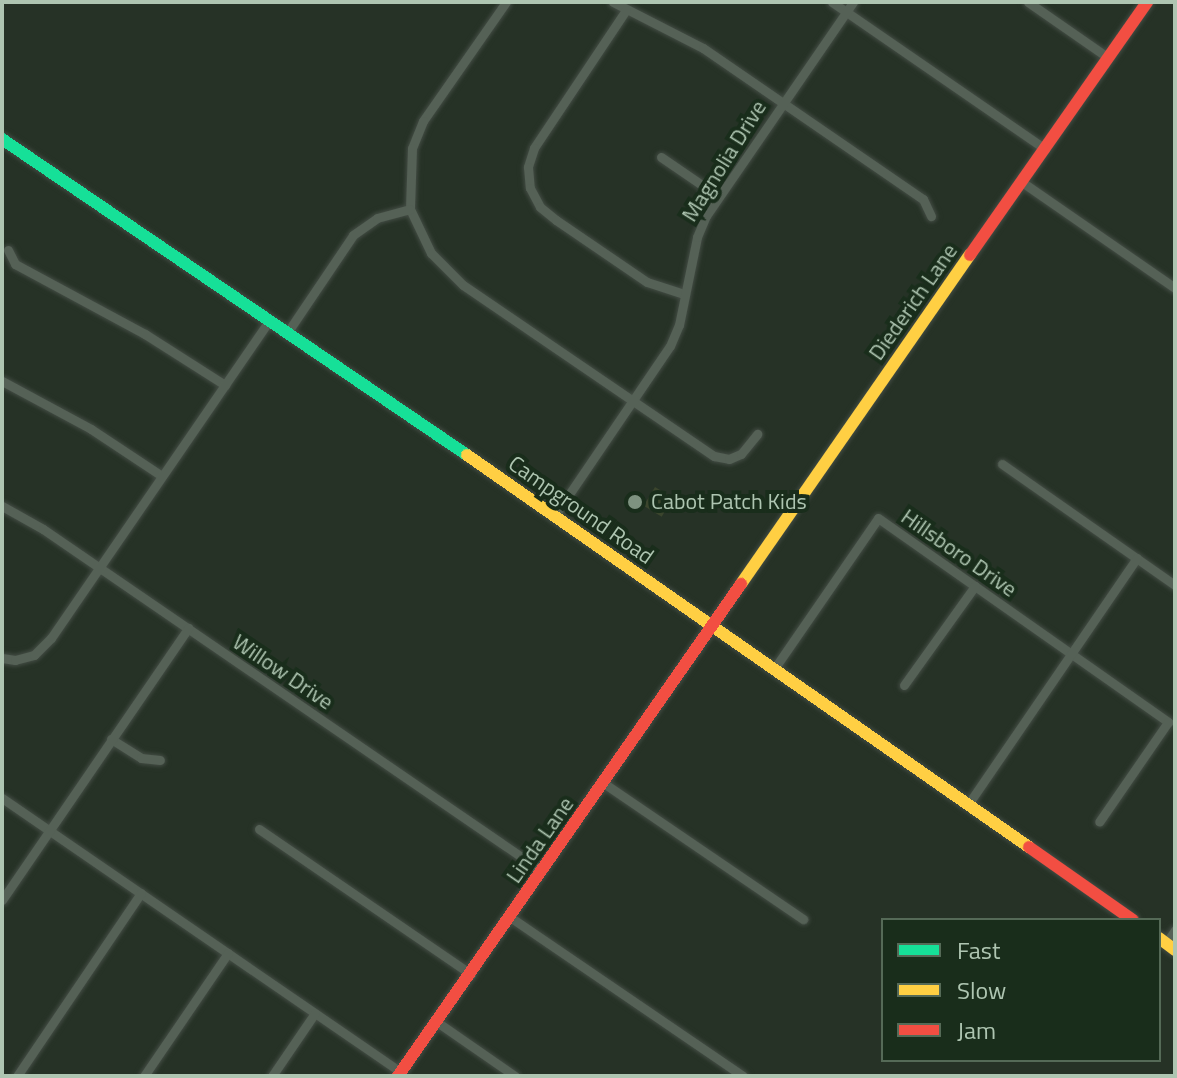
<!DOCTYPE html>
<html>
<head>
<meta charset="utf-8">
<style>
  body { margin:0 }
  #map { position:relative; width:1177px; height:1078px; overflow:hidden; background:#263226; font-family:"Titillium Web",sans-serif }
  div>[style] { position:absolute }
  .green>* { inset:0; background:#3b452d; transform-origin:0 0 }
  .roads { filter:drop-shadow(0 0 2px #434c44) drop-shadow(0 0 2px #434c44) }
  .street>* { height:9px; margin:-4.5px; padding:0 4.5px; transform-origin:4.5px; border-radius:4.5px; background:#556156 }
  .fast>* { height:12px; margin:-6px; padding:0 6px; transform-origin:6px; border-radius:6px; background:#16e098 }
  .slow>* { height:12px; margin:-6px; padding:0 6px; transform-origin:6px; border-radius:6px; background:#ffcf43 }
  .jam>* { height:12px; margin:-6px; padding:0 6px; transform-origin:6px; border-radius:6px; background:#f24e42 }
  .dots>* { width:22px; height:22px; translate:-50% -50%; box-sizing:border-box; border:4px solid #192d1b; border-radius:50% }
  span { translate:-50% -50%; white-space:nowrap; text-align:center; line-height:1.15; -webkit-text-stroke:8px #192d1b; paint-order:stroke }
  .street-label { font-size:22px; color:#aec5b1 }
  .poi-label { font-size:22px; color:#aec5b1 }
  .left { translate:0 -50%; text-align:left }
  .frame { position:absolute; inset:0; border:4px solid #aec5b1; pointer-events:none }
  .legend { position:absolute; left:881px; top:918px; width:280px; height:144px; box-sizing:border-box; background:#192d1b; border:2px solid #556a57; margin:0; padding:10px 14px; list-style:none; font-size:24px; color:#aec5b1 }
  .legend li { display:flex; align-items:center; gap:16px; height:40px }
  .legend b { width:40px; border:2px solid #556a57 }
</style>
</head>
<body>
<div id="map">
  <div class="green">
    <div style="left:655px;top:487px;width:21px;height:22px;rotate:31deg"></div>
  </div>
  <div class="roads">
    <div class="street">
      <div style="left:506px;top:2px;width:145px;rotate:124.9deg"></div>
      <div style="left:423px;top:121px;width:29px;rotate:112deg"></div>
      <div style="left:412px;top:148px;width:61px;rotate:91.9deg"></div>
      <div style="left:410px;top:209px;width:49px;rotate:64.5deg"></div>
      <div style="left:431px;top:253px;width:45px;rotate:45deg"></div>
      <div style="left:463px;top:285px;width:304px;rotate:34.3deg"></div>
      <div style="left:714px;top:456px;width:15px;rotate:11deg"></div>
      <div style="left:729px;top:459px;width:13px;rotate:-23deg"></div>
      <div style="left:741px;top:454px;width:26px;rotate:-51deg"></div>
      <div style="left:613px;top:2px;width:101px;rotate:27.1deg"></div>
      <div style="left:703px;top:48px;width:267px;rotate:34.5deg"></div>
      <div style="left:923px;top:199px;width:19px;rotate:65deg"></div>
      <div style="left:832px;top:2px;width:259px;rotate:34.6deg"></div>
      <div style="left:1028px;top:2px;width:96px;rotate:34.8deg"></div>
      <div style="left:626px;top:10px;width:166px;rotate:123.7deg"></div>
      <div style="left:534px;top:148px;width:20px;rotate:108deg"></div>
      <div style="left:528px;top:167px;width:21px;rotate:85deg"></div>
      <div style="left:530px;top:188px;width:21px;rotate:62deg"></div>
      <div style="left:540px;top:207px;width:21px;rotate:39deg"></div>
      <div style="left:556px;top:220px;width:110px;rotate:34.3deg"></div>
      <div style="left:647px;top:282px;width:40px;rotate:18deg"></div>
      <div style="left:661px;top:157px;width:69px;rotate:34.4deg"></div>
      <div style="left:1022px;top:182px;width:186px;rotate:34.7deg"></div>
      <div style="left:8px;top:250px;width:16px;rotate:63deg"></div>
      <div style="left:15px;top:264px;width:148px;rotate:28.3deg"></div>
      <div style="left:145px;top:334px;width:95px;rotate:32.5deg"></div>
      <div style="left:287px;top:333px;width:118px;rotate:-56deg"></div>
      <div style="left:353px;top:235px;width:29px;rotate:-35deg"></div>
      <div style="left:377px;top:218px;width:34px;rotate:-15deg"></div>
      <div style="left:2px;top:381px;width:101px;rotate:28.3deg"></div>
      <div style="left:91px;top:429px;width:85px;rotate:33.5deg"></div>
      <div style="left:1002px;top:464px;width:211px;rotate:35deg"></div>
      <div style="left:2px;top:506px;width:47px;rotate:29.3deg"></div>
      <div style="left:43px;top:529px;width:605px;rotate:34.43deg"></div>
      <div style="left:555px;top:515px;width:204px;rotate:-55.8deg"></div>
      <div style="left:670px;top:346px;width:23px;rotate:-67deg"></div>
      <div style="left:679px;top:325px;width:90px;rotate:-78.4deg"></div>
      <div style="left:697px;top:237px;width:23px;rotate:-67deg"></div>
      <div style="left:706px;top:216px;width:260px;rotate:-55.5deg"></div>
      <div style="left:2px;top:658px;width:13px;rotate:9deg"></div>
      <div style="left:15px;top:660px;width:20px;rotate:-15deg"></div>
      <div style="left:34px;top:655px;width:24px;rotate:-45deg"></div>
      <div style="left:51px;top:638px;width:385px;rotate:-55.5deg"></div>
      <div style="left:774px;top:669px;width:183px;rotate:-55.4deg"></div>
      <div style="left:878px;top:518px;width:355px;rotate:35.1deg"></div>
      <div style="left:1168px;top:722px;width:121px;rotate:124.6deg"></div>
      <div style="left:904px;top:685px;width:122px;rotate:-54.4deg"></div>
      <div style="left:111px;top:739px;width:36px;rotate:32deg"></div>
      <div style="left:141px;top:758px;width:19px;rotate:6deg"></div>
      <div style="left:605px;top:784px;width:240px;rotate:34.3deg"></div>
      <div style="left:2px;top:798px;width:484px;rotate:34.5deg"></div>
      <div style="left:969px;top:803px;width:297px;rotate:-55.6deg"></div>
      <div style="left:259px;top:829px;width:257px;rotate:34.4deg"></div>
      <div style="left:2px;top:900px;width:330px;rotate:-55.6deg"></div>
      <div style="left:510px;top:917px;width:282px;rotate:34.3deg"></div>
      <div style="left:1166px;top:943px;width:16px;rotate:-55deg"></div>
      <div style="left:437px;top:1022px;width:95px;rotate:34.7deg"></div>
      <div style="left:17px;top:1076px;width:221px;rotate:-55.9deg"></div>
      <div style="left:144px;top:1076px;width:149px;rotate:-55.7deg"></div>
      <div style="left:272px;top:1076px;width:76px;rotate:-55.7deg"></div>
    </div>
    <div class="fast">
      <div style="left:2px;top:139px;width:562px;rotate:34.2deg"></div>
    </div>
    <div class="slow">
      <div style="left:467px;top:455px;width:685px;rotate:34.9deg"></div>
      <div style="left:741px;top:584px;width:401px;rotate:-55.2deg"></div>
      <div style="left:1159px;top:938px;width:20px;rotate:37deg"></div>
    </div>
    <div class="jam">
      <div style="left:970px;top:255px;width:309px;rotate:-55deg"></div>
      <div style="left:1029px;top:847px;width:127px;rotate:35.1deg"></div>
      <div style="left:398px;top:1076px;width:600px;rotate:-55.12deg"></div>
    </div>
  </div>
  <div class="dots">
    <div style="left:635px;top:502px;background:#7e9280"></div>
  </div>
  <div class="street-label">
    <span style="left:724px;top:161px;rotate:-58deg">Magnolia Drive</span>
    <span style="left:913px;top:302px;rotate:-55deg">Diederich Lane</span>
    <span style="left:581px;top:510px;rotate:35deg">Campground Road</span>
    <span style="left:959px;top:553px;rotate:35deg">Hillsboro Drive</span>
    <span style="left:283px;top:672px;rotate:34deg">Willow Drive</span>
    <span style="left:540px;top:840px;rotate:-55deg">Linda Lane</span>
  </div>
  <div class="poi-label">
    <span class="left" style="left:651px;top:502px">Cabot Patch Kids</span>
  </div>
  <div class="frame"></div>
  <ul class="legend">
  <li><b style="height:10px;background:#16e098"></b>Fast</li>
  <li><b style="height:10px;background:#ffcf43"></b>Slow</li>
  <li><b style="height:10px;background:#f24e42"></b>Jam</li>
  </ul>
</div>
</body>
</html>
